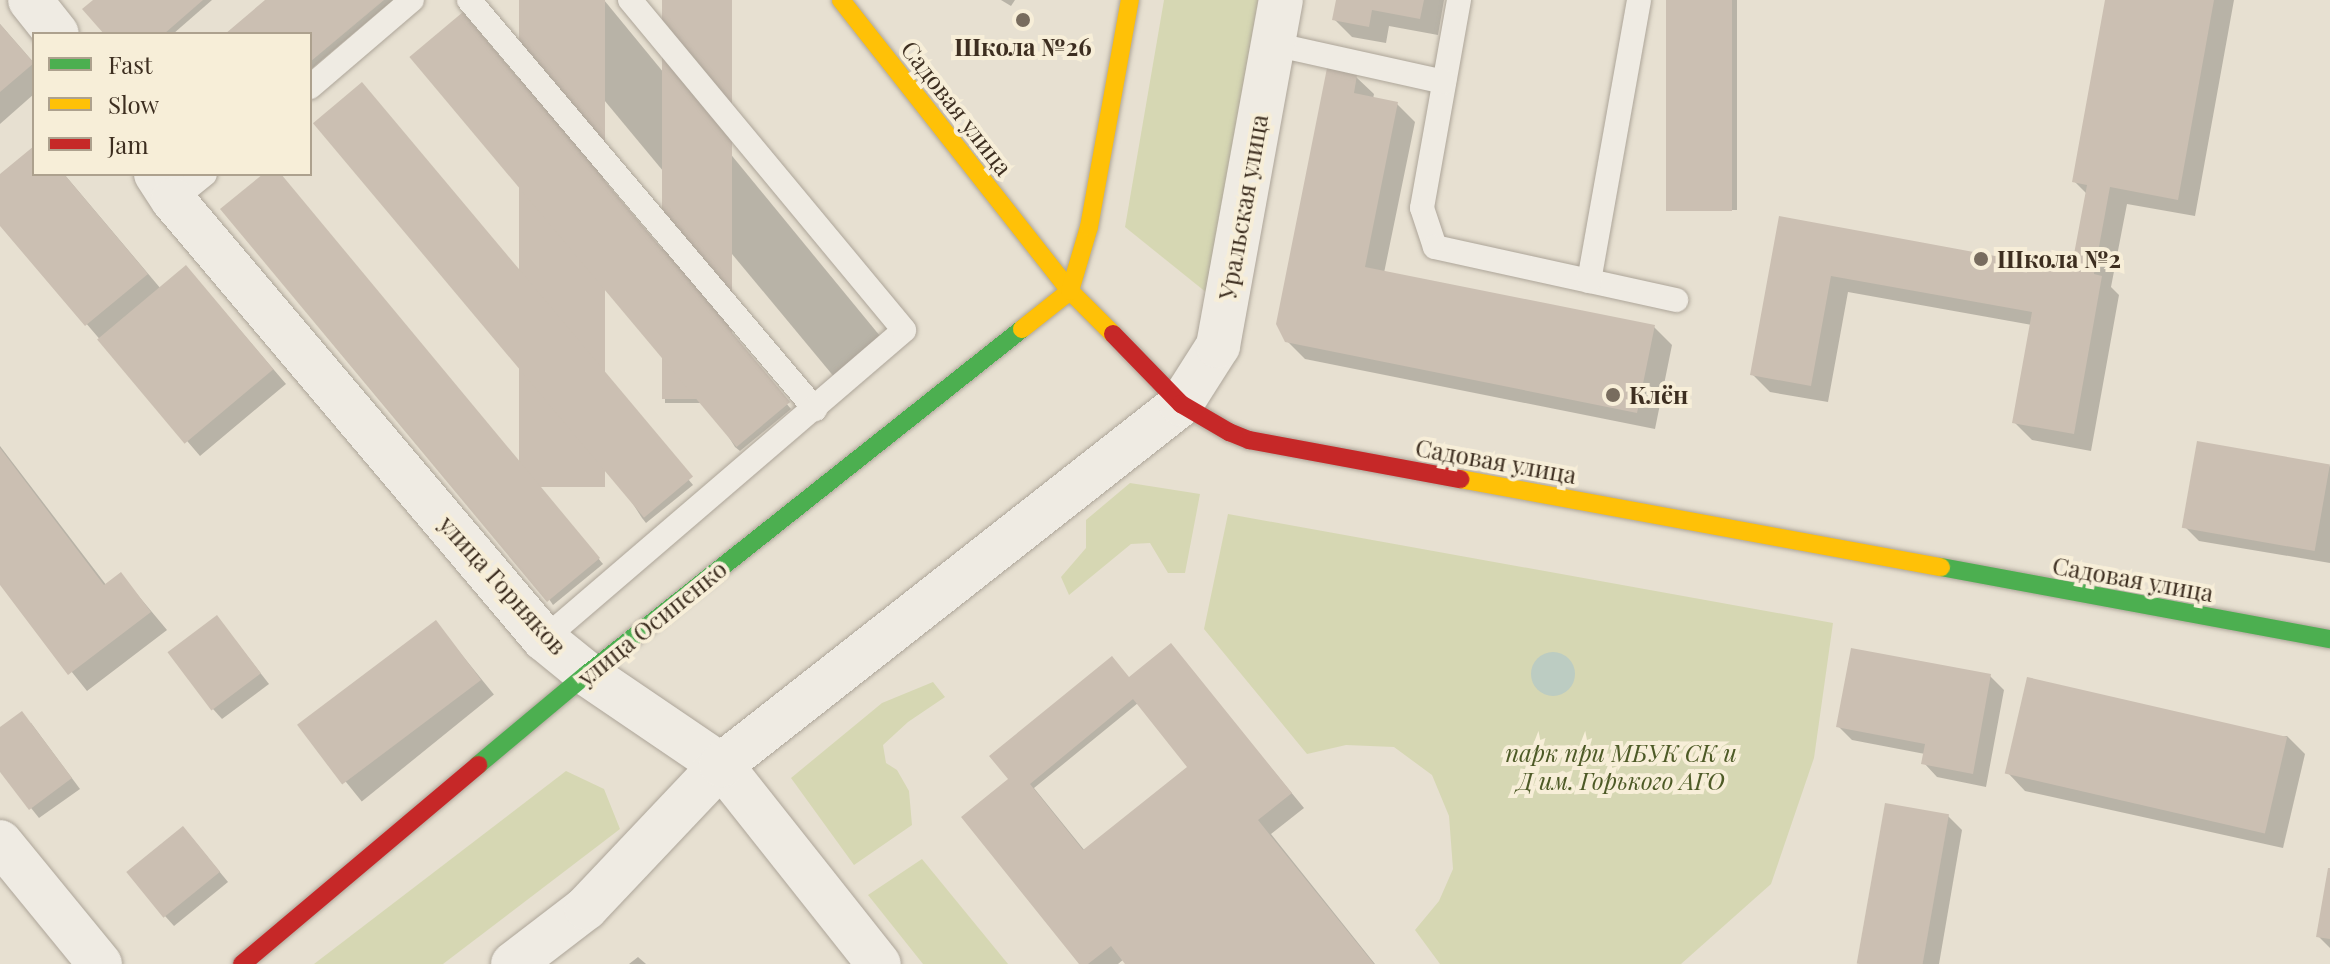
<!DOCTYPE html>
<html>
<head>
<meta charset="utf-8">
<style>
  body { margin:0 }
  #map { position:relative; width:2330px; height:964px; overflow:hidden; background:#e7e0d1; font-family:"Playfair Display",serif }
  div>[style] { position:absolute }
  .green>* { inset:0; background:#d6d7b3 }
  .water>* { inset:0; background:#bcccc2 }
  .round { border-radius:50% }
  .shadow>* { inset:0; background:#0003; transform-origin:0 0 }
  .building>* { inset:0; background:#cbbfb2; transform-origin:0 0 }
  .roads { filter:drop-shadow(0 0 2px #ada599) drop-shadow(0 0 2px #ada599) }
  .lane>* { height:24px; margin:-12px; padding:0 12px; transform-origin:12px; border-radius:12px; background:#efebe3 }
  .street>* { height:44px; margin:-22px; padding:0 22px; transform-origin:22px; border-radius:22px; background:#efebe3 }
  .fast>* { height:18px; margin:-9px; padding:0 9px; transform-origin:9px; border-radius:9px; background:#4caf50 }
  .slow>* { height:18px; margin:-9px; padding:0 9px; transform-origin:9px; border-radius:9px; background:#ffc107 }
  .jam>* { height:18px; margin:-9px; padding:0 9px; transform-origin:9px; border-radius:9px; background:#c62828 }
  .dots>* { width:22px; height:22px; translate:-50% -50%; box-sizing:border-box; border:4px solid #f7eed8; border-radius:50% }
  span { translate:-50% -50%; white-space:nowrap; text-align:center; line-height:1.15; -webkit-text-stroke:8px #f7eed8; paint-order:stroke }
  .poi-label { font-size:24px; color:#3d2e20; font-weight:700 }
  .left { translate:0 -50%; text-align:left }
  .street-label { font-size:24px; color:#3d2e20 }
  .park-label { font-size:24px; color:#4d5a26; font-style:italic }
  .legend { position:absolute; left:32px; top:32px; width:280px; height:144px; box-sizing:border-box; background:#f7eed8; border:2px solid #ada18e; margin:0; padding:10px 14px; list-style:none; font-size:24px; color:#3d2e20 }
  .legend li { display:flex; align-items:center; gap:16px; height:40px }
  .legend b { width:40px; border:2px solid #ada18e }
</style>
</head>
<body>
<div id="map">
  <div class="green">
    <div style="clip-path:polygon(1164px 0,1258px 0,1207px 293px,1125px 227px)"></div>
    <div style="clip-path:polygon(1130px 483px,1200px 494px,1185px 573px,1168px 573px,1150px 543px,1131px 544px,1069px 595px,1061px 577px,1086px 548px,1086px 520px)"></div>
    <div style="clip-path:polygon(1228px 514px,1833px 623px,1814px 758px,1771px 884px,1681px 964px,1440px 964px,1415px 930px,1439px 901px,1453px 869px,1449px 816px,1432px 775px,1394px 747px,1346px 745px,1307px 754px,1204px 629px)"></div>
    <div style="clip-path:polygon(933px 682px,945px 697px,908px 722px,883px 745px,886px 763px,897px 770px,909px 791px,912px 825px,854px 865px,791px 778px,882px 703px)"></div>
    <div style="clip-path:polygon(566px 771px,604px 789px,620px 829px,443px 964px,314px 964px)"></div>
    <div style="clip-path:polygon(922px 859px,1008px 964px,923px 964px,868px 895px)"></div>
  </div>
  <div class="water">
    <div class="round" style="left:1531px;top:652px;width:44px;height:44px"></div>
  </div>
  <div class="shadow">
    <div style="clip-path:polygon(96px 0,212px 0,173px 34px,107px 34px)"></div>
    <div style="clip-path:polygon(268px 0,393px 0,310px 70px,310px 34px,228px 34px)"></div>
    <div style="clip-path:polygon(521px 0,604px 0,880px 336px,835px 378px)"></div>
    <div style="left:665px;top:0;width:66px;height:403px"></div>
    <div style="clip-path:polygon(1001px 0,1015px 0,1011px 6px)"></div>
    <div style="clip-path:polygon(1338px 0,1444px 0,1438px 35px,1389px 26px,1386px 43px,1352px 37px,1335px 20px)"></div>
    <div style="left:1668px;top:0;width:69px;height:210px"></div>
    <div style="clip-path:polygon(2107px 0,2234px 0,2195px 216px,2127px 204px,2111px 287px,2119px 295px,2091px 451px,2032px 440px,2014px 422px,2032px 325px,1848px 292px,1828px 402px,1770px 392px,1753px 375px,1781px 218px,2073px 272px,2087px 194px,2074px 181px)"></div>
    <div style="clip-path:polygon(467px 19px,791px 409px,740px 451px,735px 447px)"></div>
    <div style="clip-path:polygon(0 24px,34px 63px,34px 94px,0 124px)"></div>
    <div style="clip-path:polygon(1356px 77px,1374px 94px,1373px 99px,1397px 104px,1415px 122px,1384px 273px,1654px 327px,1672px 345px,1655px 429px,1305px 359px,1287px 341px)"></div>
    <div style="clip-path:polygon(366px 89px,693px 485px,646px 523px,642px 518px)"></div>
    <div style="clip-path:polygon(34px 149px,34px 174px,64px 174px,161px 289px,199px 282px,286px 384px,200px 456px,0 223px,0 177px)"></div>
    <div style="clip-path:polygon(266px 174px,279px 174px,603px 564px,553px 605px)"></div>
    <div style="clip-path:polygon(0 446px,107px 586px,121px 575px,167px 630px,87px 691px,0 582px)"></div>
    <div style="clip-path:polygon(2330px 466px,2330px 563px,2199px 541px,2185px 527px)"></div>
    <div style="clip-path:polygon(217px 617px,269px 684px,222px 719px,213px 709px)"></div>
    <div style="left:436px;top:623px;width:92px;height:170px;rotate:51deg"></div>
    <div style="clip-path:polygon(evenodd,1171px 646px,1304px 808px,1271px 834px,1375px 964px,1128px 964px,1124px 959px,1118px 964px,1082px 964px,964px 817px,1171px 646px,1138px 703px,1190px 767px,1085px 851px,1034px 788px,1138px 703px)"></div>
    <div style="clip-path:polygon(1990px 676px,2004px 690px,1986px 787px,1937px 777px,1924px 763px,1925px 754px,1852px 740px,1838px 726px)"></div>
    <div style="clip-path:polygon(31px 723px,80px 789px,39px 818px,0 769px,0 730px)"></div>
    <div style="clip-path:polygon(2287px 736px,2305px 754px,2283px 848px,2025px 791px,2008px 773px)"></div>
    <div style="clip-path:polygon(1948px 816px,1962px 830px,1939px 964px,1859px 964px)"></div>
    <div style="clip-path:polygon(192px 838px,228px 882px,174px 926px,165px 916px)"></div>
    <div style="clip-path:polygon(2330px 871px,2330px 948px,2318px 936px)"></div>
    <div style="clip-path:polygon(638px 957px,646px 964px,629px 964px)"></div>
  </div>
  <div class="building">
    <div style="clip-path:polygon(93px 0,203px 0,164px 34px,104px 34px,82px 9px)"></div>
    <div style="clip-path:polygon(265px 0,384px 0,310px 62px,310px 34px,225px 34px)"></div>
    <div style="left:519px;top:0;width:86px;height:487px"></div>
    <div style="left:662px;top:0;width:70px;height:399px"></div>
    <div style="clip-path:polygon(1336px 0,1424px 0,1420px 19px,1372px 10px,1369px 27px,1332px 20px)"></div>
    <div style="left:1666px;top:0;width:66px;height:211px"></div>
    <div style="clip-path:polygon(2105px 0,2214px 0,2178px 200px,2110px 187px,2094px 274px,2102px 276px,2074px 434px,2012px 423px,2032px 312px,1831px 276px,1811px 386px,1750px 375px,1779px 216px,2071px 270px,2087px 185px,2072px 182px)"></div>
    <div style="left:463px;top:12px;width:509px;height:70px;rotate:50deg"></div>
    <div style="clip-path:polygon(0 24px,34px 63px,0 92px)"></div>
    <div style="clip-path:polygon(1327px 68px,1357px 75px,1354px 93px,1398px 102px,1365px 267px,1655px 325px,1637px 413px,1285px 342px,1276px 324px)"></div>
    <div style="left:362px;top:82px;width:515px;height:64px;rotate:50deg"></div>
    <div style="clip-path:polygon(34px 146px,34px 174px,64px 174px,148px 274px,85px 326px,0 226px,0 174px)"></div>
    <div style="clip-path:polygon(263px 174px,281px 174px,600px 558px,547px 602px,220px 209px)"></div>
    <div style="left:186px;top:265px;width:136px;height:116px;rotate:50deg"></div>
    <div style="left:2197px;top:441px;width:135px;height:88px;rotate:10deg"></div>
    <div style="clip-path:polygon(0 448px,104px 585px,121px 572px,151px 612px,68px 675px,0 585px)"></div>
    <div style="left:217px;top:615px;width:73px;height:62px;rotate:53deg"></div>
    <div style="left:436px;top:620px;width:75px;height:174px;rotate:53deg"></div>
    <div style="clip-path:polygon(evenodd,1171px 643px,1292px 793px,1258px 820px,1374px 964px,1125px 964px,1111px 946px,1088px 964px,1079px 964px,961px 817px,1008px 779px,989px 756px,1112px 656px,1129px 677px,1171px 643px,1133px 699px,1187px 767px,1083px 850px,1030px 784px,1133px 699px)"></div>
    <div style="clip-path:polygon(1851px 648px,1991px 674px,1973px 774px,1921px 764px,1925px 744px,1836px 727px)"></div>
    <div style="left:2027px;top:677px;width:267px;height:99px;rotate:13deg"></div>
    <div style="clip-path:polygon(22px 711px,72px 778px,29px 810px,0 772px,0 727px)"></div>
    <div style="left:1885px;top:803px;width:65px;height:163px;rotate:10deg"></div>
    <div style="left:183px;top:826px;width:59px;height:73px;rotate:51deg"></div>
    <div style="clip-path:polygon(2328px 868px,2330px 868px,2330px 939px,2316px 937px)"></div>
  </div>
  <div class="roads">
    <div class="lane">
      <div style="left:469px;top:0;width:536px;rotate:49.77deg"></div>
      <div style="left:1459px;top:0;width:211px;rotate:100.1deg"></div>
      <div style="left:1422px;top:208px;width:41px;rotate:71.6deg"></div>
      <div style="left:1435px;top:247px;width:247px;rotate:12.4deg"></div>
      <div style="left:1273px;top:44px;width:175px;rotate:12.5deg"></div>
      <div style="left:310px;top:87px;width:134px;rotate:-40.5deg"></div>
      <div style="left:173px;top:200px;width:41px;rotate:-39.1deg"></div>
      <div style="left:1589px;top:281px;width:285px;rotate:-79.9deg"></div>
      <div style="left:544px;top:639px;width:474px;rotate:-40.6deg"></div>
      <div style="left:904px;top:330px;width:429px;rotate:-129.7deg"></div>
    </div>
    <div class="street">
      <div style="left:30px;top:0;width:43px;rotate:51.5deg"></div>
      <div style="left:156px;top:174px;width:31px;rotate:57deg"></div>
      <div style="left:173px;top:200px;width:575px;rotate:49.8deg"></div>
      <div style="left:544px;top:639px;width:55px;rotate:39.1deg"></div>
      <div style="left:587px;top:674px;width:162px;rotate:34.2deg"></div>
      <div style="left:721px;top:765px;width:254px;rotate:51.6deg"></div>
      <div style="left:0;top:842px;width:158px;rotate:50.7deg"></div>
      <div style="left:513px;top:964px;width:92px;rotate:-37.5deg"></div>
      <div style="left:586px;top:908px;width:197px;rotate:-46.6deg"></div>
      <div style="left:721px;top:765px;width:585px;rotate:-38.12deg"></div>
      <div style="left:1181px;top:404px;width:69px;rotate:-57.5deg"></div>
      <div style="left:1218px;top:346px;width:352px;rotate:-79.7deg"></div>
    </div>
    <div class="fast">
      <div style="left:1941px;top:567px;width:396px;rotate:10.5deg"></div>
      <div style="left:478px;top:765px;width:142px;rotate:-39.9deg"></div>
      <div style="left:587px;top:674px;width:555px;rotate:-38.42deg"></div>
    </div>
    <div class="slow">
      <div style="left:841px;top:0;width:370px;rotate:51.8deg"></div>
      <div style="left:1070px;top:291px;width:61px;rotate:45deg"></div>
      <div style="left:1022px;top:329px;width:61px;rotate:-38.4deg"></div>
      <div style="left:1070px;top:291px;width:67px;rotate:-73.5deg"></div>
      <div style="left:1089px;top:227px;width:231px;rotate:-79.8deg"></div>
      <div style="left:1460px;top:479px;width:489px;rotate:10.4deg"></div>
    </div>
    <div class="jam">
      <div style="left:1113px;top:334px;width:98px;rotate:45.8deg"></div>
      <div style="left:1181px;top:404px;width:56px;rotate:30.3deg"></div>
      <div style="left:1229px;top:432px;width:22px;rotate:22deg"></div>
      <div style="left:1249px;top:440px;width:215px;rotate:10.5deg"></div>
      <div style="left:242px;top:964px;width:309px;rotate:-40.1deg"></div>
    </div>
  </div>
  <div class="dots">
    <div style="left:1023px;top:20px;background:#786c5e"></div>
    <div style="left:1981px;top:259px;background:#786c5e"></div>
    <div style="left:1613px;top:395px;background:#786c5e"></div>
  </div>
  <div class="poi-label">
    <span style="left:1023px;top:47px">Школа №26</span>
    <span class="left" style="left:1997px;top:259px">Школа №2</span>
    <span class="left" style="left:1629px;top:395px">Клён</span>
  </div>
  <div class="street-label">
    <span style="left:957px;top:108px;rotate:52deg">Садовая улица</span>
    <span style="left:1243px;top:207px;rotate:-80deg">Уральская улица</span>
    <span style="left:1496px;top:461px;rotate:10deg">Садовая улица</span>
    <span style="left:2133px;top:579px;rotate:10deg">Садовая улица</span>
    <span style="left:503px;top:585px;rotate:48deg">улица Горняков</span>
    <span style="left:652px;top:623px;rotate:-39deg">улица Осипенко</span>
  </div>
  <div class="park-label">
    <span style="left:1621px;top:767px">парк при МБУК СК и<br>Д им. Горького АГО</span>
  </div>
  <ul class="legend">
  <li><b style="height:10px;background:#4caf50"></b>Fast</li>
  <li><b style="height:10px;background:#ffc107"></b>Slow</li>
  <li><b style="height:10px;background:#c62828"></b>Jam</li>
  </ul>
</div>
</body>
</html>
